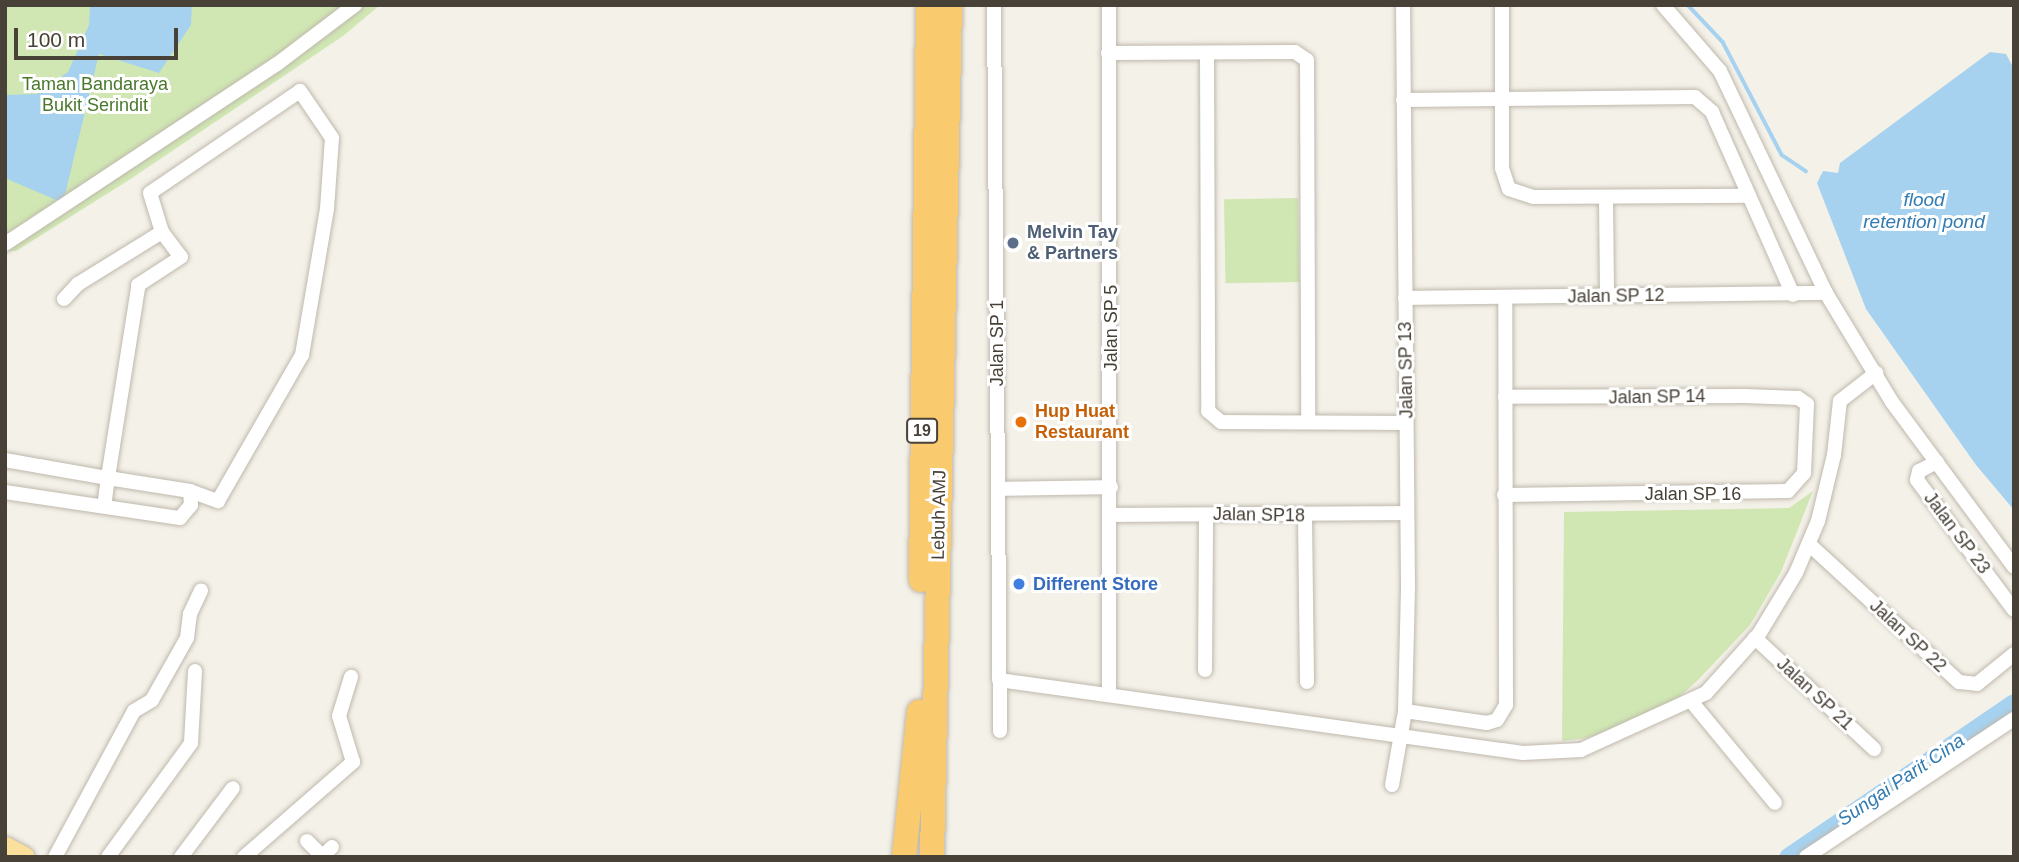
<!DOCTYPE html>
<html>
<head>
<meta charset="utf-8">
<style>
  body { margin:0 }
  #map { position:relative; width:2019px; height:862px; overflow:hidden; background:#f4f1e9; font-family:Arial,sans-serif }
  div>[style] { position:absolute }
  .green>* { inset:0; background:#d0e7b3; transform-origin:0 0 }
  .water>* { inset:0; background:#a7d2ef }
  .stream>* { height:3.5px; margin:-1.75px; padding:0 1.75px; transform-origin:1.75px; border-radius:1.75px; background:#a7d2ef }
  .river>* { height:19px; margin:-9.5px; padding:0 9.5px; transform-origin:9.5px; border-radius:9.5px; background:#a7d2ef }
  .roads { filter:drop-shadow(0 0 2px #bfb8ac) drop-shadow(0 0 2px #bfb8ac) }
  .street>* { height:14px; margin:-7px; padding:0 7px; transform-origin:7px; border-radius:7px; background:#fff }
  .primary>* { height:21px; margin:-10.5px; padding:0 10.5px; transform-origin:10.5px; border-radius:10.5px; background:#fbe09b }
  .highway>* { height:24px; margin:-12px; padding:0 12px; transform-origin:12px; border-radius:12px; background:#facb6e }
  .dots>* { width:19px; height:19px; translate:-50% -50%; box-sizing:border-box; border:4px solid #fff; border-radius:50% }
  span { translate:-50% -50%; white-space:nowrap; text-align:center; line-height:1.15; -webkit-text-stroke:6px #fff; paint-order:stroke }
  .shield-label span { padding:2px 5px; background:#fff; border:2px solid; border-radius:5px; -webkit-text-stroke-width:0 }
  .shield-label { font-size:16px; color:#484137; font-weight:700 }
  .park-label { font-size:18px; color:#49782c }
  .service-label { font-size:18px; color:#4e5e75; font-weight:700 }
  .left { translate:0 -50%; text-align:left }
  .street-label { font-size:18px; color:#484137 }
  .food-label { font-size:18px; color:#c56008; font-weight:700 }
  .shop-label { font-size:18px; color:#366cbe; font-weight:700 }
  .water-label { font-size:19px; color:#337cb1; font-style:italic }
  .frame { position:absolute; inset:0; border:7px solid #484137; pointer-events:none }
  .scale { position:absolute; left:14px; top:28px; width:164px; height:32px; box-sizing:border-box; border:4px solid #484137; border-top:0; padding-left:9px; font-size:21px; line-height:24px; white-space:nowrap; color:#484137; -webkit-text-stroke:5px #fff; paint-order:stroke }
</style>
</head>
<body>
<div id="map">
  <div class="green">
    <div style="clip-path:polygon(5px 5px,380px 5px,343px 36px,129px 180px,16px 251px,5px 251px)"></div>
    <div style="left:1298px;top:198px;width:84px;height:74px;rotate:89deg"></div>
    <div style="clip-path:polygon(1813px 491px,1781px 572px,1750px 625px,1699px 679px,1665px 710px,1587px 738px,1562px 741px,1564px 512px,1789px 508px)"></div>
  </div>
  <div class="water">
    <div style="clip-path:polygon(90px 5px,192px 5px,191px 25px,159px 73px,99px 54px,63px 203px,5px 178px,5px 95px,37px 94px,68px 72px,89px 25px)"></div>
    <div style="clip-path:polygon(1990px 52px,2006px 54px,2014px 69px,2014px 510px,1976px 465px,1866px 309px,1817px 183px,1823px 171px,1838px 173px,1840px 163px)"></div>
  </div>
  <div class="stream">
    <div style="left:1688px;top:5px;width:51px;rotate:46.6deg"></div>
    <div style="left:1723px;top:42px;width:127px;rotate:62.4deg"></div>
    <div style="left:1782px;top:155px;width:29px;rotate:34deg"></div>
  </div>
  <div class="river">
    <div style="left:1788px;top:857px;width:273px;rotate:-34.3deg"></div>
  </div>
  <div class="roads">
    <div class="street">
      <div style="left:994px;top:5px;width:726px;rotate:89.53deg"></div>
      <div style="left:1109px;top:5px;width:688px;rotate:90deg"></div>
      <div style="left:1502px;top:5px;width:163px;rotate:90deg"></div>
      <div style="left:1502px;top:168px;width:22px;rotate:72deg"></div>
      <div style="left:1509px;top:189px;width:26px;rotate:18deg"></div>
      <div style="left:1534px;top:197px;width:215px;rotate:-0.3deg"></div>
      <div style="left:1663px;top:5px;width:87px;rotate:49.2deg"></div>
      <div style="left:1720px;top:71px;width:246px;rotate:64.5deg"></div>
      <div style="left:1826px;top:293px;width:127px;rotate:58.8deg"></div>
      <div style="left:1892px;top:402px;width:205px;rotate:53.5deg"></div>
      <div style="left:1108px;top:53px;width:187px;rotate:-0.3deg"></div>
      <div style="left:1295px;top:52px;width:14px;rotate:34deg"></div>
      <div style="left:1307px;top:60px;width:362px;rotate:89.8deg"></div>
      <div style="left:1207px;top:54px;width:357px;rotate:89.8deg"></div>
      <div style="left:1208px;top:411px;width:17px;rotate:40deg"></div>
      <div style="left:1221px;top:422px;width:185px;rotate:0.3deg"></div>
      <div style="left:1403px;top:100px;width:292px;rotate:-0.6deg"></div>
      <div style="left:1695px;top:97px;width:23px;rotate:41deg"></div>
      <div style="left:1712px;top:112px;width:200px;rotate:66.1deg"></div>
      <div style="left:1606px;top:198px;width:98px;rotate:89.4deg"></div>
      <div style="left:5px;top:244px;width:326px;rotate:-33.5deg"></div>
      <div style="left:277px;top:64px;width:98px;rotate:-37.1deg"></div>
      <div style="left:1405px;top:298px;width:421px;rotate:-0.7deg"></div>
      <div style="left:64px;top:299px;width:21px;rotate:-47deg"></div>
      <div style="left:78px;top:284px;width:99px;rotate:-31.8deg"></div>
      <div style="left:5px;top:460px;width:35px;rotate:10deg"></div>
      <div style="left:39px;top:466px;width:70px;rotate:9.9deg"></div>
      <div style="left:108px;top:478px;width:83px;rotate:9deg"></div>
      <div style="left:190px;top:491px;width:30px;rotate:20deg"></div>
      <div style="left:218px;top:501px;width:168px;rotate:-60.1deg"></div>
      <div style="left:302px;top:355px;width:148px;rotate:-80.3deg"></div>
      <div style="left:327px;top:209px;width:71px;rotate:-86deg"></div>
      <div style="left:332px;top:138px;width:57px;rotate:-124.2deg"></div>
      <div style="left:300px;top:91px;width:181px;rotate:145.8deg"></div>
      <div style="left:150px;top:193px;width:41px;rotate:72.9deg"></div>
      <div style="left:162px;top:232px;width:31px;rotate:53deg"></div>
      <div style="left:181px;top:257px;width:51px;rotate:146.9deg"></div>
      <div style="left:138px;top:285px;width:3px;rotate:90deg"></div>
      <div style="left:138px;top:288px;width:192px;rotate:99deg"></div>
      <div style="left:108px;top:478px;width:28px;rotate:98deg"></div>
      <div style="left:1937px;top:462px;width:20px;rotate:153deg"></div>
      <div style="left:1919px;top:471px;width:9px;rotate:103deg"></div>
      <div style="left:1917px;top:480px;width:162px;rotate:53.3deg"></div>
      <div style="left:998px;top:489px;width:113px;rotate:-1deg"></div>
      <div style="left:5px;top:492px;width:177px;rotate:8.5deg"></div>
      <div style="left:180px;top:518px;width:17px;rotate:-50deg"></div>
      <div style="left:191px;top:505px;width:14px;rotate:-94deg"></div>
      <div style="left:1504px;top:495px;width:284px;rotate:-0.8deg"></div>
      <div style="left:1788px;top:491px;width:24px;rotate:-48deg"></div>
      <div style="left:1804px;top:473px;width:69px;rotate:-87.5deg"></div>
      <div style="left:1807px;top:404px;width:11px;rotate:-146deg"></div>
      <div style="left:1798px;top:398px;width:53px;rotate:-177.8deg"></div>
      <div style="left:1745px;top:396px;width:240px;rotate:179.8deg"></div>
      <div style="left:1111px;top:515px;width:296px;rotate:-0.4deg"></div>
      <div style="left:1305px;top:517px;width:165px;rotate:89.3deg"></div>
      <div style="left:1810px;top:545px;width:202px;rotate:42.6deg"></div>
      <div style="left:1959px;top:682px;width:18px;rotate:6deg"></div>
      <div style="left:1977px;top:684px;width:48px;rotate:-39deg"></div>
      <div style="left:1755px;top:638px;width:163px;rotate:43deg"></div>
      <div style="left:1205px;top:670px;width:155px;rotate:-89.6deg"></div>
      <div style="left:999px;top:680px;width:529px;rotate:7.93deg"></div>
      <div style="left:1523px;top:753px;width:58px;rotate:-3deg"></div>
      <div style="left:1581px;top:750px;width:137px;rotate:-24.5deg"></div>
      <div style="left:1706px;top:693px;width:79px;rotate:-48.1deg"></div>
      <div style="left:1759px;top:634px;width:71px;rotate:-58.8deg"></div>
      <div style="left:1796px;top:573px;width:56px;rotate:-67.1deg"></div>
      <div style="left:1818px;top:521px;width:68px;rotate:-76.4deg"></div>
      <div style="left:1834px;top:455px;width:54px;rotate:-83.7deg"></div>
      <div style="left:1840px;top:401px;width:46px;rotate:-37.9deg"></div>
      <div style="left:1691px;top:701px;width:132px;rotate:50.5deg"></div>
      <div style="left:1405px;top:711px;width:83px;rotate:8.3deg"></div>
      <div style="left:1487px;top:723px;width:10px;rotate:-17deg"></div>
      <div style="left:1497px;top:720px;width:17px;rotate:-59deg"></div>
      <div style="left:1506px;top:705px;width:406px;rotate:-90.1deg"></div>
      <div style="left:1392px;top:785px;width:75px;rotate:-80deg"></div>
      <div style="left:1405px;top:711px;width:124px;rotate:-88.6deg"></div>
      <div style="left:1408px;top:587px;width:582px;rotate:-90.49deg"></div>
      <div style="left:307px;top:841px;width:21px;rotate:45deg"></div>
      <div style="left:55px;top:857px;width:166px;rotate:-61.6deg"></div>
      <div style="left:134px;top:711px;width:21px;rotate:-31deg"></div>
      <div style="left:152px;top:700px;width:71px;rotate:-60.6deg"></div>
      <div style="left:187px;top:638px;width:24px;rotate:-83deg"></div>
      <div style="left:190px;top:614px;width:26px;rotate:-65deg"></div>
      <div style="left:108px;top:857px;width:141px;rotate:-53.9deg"></div>
      <div style="left:191px;top:743px;width:72px;rotate:-86.8deg"></div>
      <div style="left:181px;top:857px;width:86px;rotate:-53deg"></div>
      <div style="left:244px;top:857px;width:145px;rotate:-41.1deg"></div>
      <div style="left:353px;top:762px;width:48px;rotate:-106.9deg"></div>
      <div style="left:339px;top:716px;width:41px;rotate:-72.9deg"></div>
      <div style="left:322px;top:857px;width:14px;rotate:-45deg"></div>
      <div style="left:1806px;top:857px;width:250px;rotate:-33.6deg"></div>
    </div>
    <div class="primary">
      <div style="left:5px;top:847px;width:21px;rotate:28deg"></div>
    </div>
    <div class="highway">
      <div style="left:921px;top:580px;width:575px;rotate:-89.3deg"></div>
      <div style="left:904px;top:857px;width:146px;rotate:-84.1deg"></div>
      <div style="left:932px;top:857px;width:852px;rotate:-88.79deg"></div>
    </div>
  </div>
  <div class="dots">
    <div style="left:1013px;top:243px;background:#5c6f8a"></div>
    <div style="left:1021px;top:422px;background:#e8710a"></div>
    <div style="left:1019px;top:584px;background:#3f7fe0"></div>
  </div>
  <div class="shield-label">
    <span style="left:922px;top:431px">19</span>
  </div>
  <div class="park-label">
    <span style="left:95px;top:95px">Taman Bandaraya<br>Bukit Serindit</span>
  </div>
  <div class="service-label">
    <span class="left" style="left:1027px;top:243px">Melvin Tay<br>&amp; Partners</span>
  </div>
  <div class="street-label">
    <span style="left:1616px;top:296px;rotate:-1deg">Jalan SP 12</span>
    <span style="left:1111px;top:328px;rotate:-90deg">Jalan SP 5</span>
    <span style="left:997px;top:343px;rotate:-90deg">Jalan SP 1</span>
    <span style="left:1406px;top:370px;rotate:-91deg">Jalan SP 13</span>
    <span style="left:1657px;top:397px;rotate:-1deg">Jalan SP 14</span>
    <span style="left:1693px;top:494px">Jalan SP 16</span>
    <span style="left:939px;top:515px;rotate:-89deg">Lebuh AMJ</span>
    <span style="left:1259px;top:515px;rotate:1deg">Jalan SP18</span>
    <span style="left:1957px;top:533px;rotate:53deg">Jalan SP 23</span>
    <span style="left:1908px;top:636px;rotate:43deg">Jalan SP 22</span>
    <span style="left:1815px;top:694px;rotate:43deg">Jalan SP 21</span>
  </div>
  <div class="food-label">
    <span class="left" style="left:1035px;top:422px">Hup Huat<br>Restaurant</span>
  </div>
  <div class="shop-label">
    <span class="left" style="left:1033px;top:584px">Different Store</span>
  </div>
  <div class="water-label">
    <span style="left:1924px;top:211px">flood<br>retention pond</span>
    <span style="left:1901px;top:780px;rotate:-34deg">Sungai Parit Cina</span>
  </div>
  <div class="frame"></div>
  <div class="scale">100 m</div>
</div>
</body>
</html>
